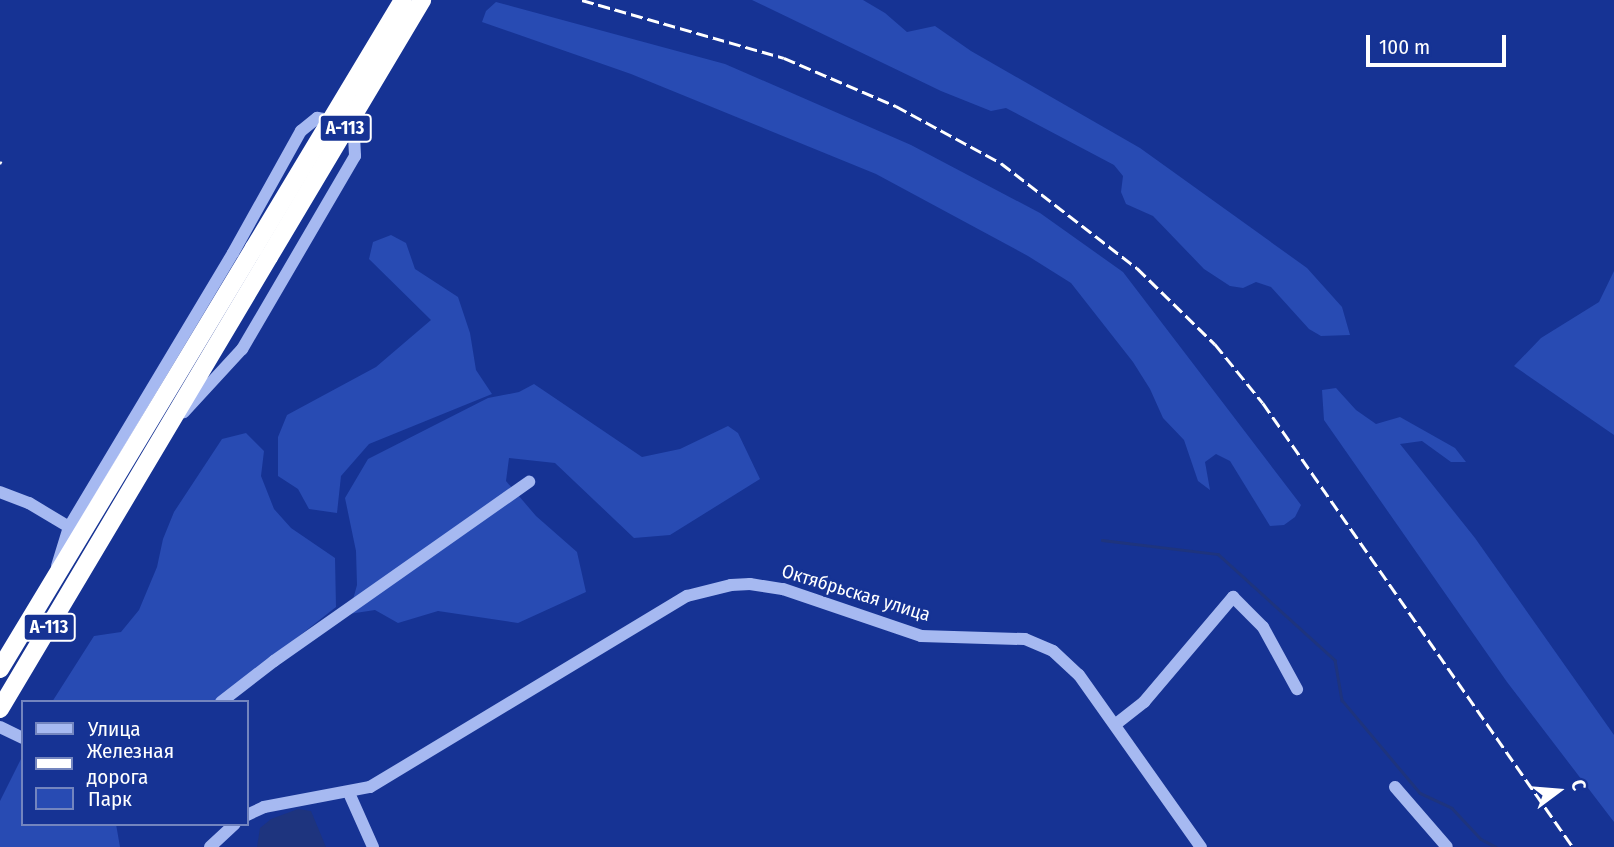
<!DOCTYPE html>
<html>
<head>
<meta charset="utf-8">
<style>
  body { margin:0 }
  #map { position:relative; width:1614px; height:847px; overflow:hidden; background:#163394; font-family:"Fira Sans Condensed",sans-serif }
  div>[style] { position:absolute }
  .green>* { inset:0; background:#284bb3 }
  .water>* { inset:0; background:#1e347e }
  .stream>* { height:2.5px; margin:-1.25px; padding:0 1.25px; transform-origin:1.25px; border-radius:1.25px; background:#1e347e }
  .minor>* { height:12px; margin:-6px; padding:0 6px; transform-origin:6px; border-radius:6px; background:#a6b9f1 }
  .highway>* { height:18px; margin:-9px; padding:0 9px; transform-origin:9px; border-radius:9px; background:#fff }
  .rail>* { height:2.5px; margin-top:-1.25px; transform-origin:0; background:repeating-linear-gradient(90deg,#fff 0 12px,transparent 0 17px) }
  .highway-bridge>* { height:18px; margin:-9px; padding:0 9px; transform-origin:9px; border-radius:9px; background:#fff }
  span { translate:-50% -50%; white-space:nowrap; text-align:center; line-height:1.15; -webkit-text-stroke:5px #163394; paint-order:stroke }
  .shield-label span { padding:2px 5px; background:#163394; border:2px solid; border-radius:5px; -webkit-text-stroke-width:0 }
  .shield-label { font-size:18px; color:#fff; font-weight:700 }
  .street-label { font-size:19px; color:#fff }
  .legend { position:absolute; left:21px; top:700px; width:228px; height:126px; box-sizing:border-box; background:#163394; border:2px solid #7385bf; margin:0; padding:9px 12px; list-style:none; font-size:21px; color:#fff }
  .legend li { display:flex; align-items:center; gap:14px; height:35px }
  .legend b { width:35px; border:2px solid #7385bf }
  .north { position:absolute; left:1523px; top:756px; width:70px; height:70px; -webkit-text-stroke:5px #163394; paint-order:stroke; rotate:74deg; font-size:19px; font-weight:700; line-height:28px; text-align:center; color:#fff }
  .north::after { content:''; display:block; margin:auto; width:24px; height:32px; background:#fff; clip-path:polygon(50% 0,100% 100%,50% 72%,0 100%) }
  .scale { position:absolute; left:1366px; top:35px; width:140px; height:32px; box-sizing:border-box; border:4px solid #fff; border-top:0; padding-left:9px; font-size:21px; line-height:24px; white-space:nowrap; color:#fff; -webkit-text-stroke:5px #163394; paint-order:stroke }
</style>
</head>
<body>
<div id="map">
  <div class="green">
    <div style="clip-path:polygon(752px 0,863px 0,885px 13px,907px 32px,935px 26px,971px 51px,1140px 148px,1307px 268px,1342px 307px,1350px 335px,1321px 336px,1309px 329px,1271px 287px,1256px 282px,1243px 288px,1230px 286px,1204px 269px,1153px 216px,1126px 204px,1121px 192px,1123px 176px,1114px 165px,1006px 108px,991px 111px,941px 91px)"></div>
    <div style="clip-path:polygon(496px 2px,725px 64px,911px 145px,1040px 213px,1123px 272px,1301px 505px,1295px 517px,1284px 525px,1270px 526px,1230px 461px,1216px 454px,1205px 462px,1210px 490px,1198px 481px,1184px 440px,1163px 418px,1150px 389px,1133px 362px,1071px 283px,1028px 256px,876px 174px,631px 74px,482px 22px,486px 11px)"></div>
    <div style="clip-path:polygon(391px 235px,406px 243px,415px 269px,458px 297px,470px 333px,476px 370px,492px 394px,369px 444px,341px 476px,337px 513px,309px 509px,298px 489px,278px 476px,278px 437px,287px 415px,376px 367px,431px 320px,369px 259px,373px 242px)"></div>
    <div style="clip-path:polygon(1614px 271px,1614px 435px,1514px 366px,1541px 338px,1599px 302px)"></div>
    <div style="clip-path:polygon(534px 384px,642px 457px,680px 449px,728px 426px,738px 433px,760px 479px,670px 535px,634px 538px,555px 463px,509px 458px,506px 481px,536px 516px,577px 552px,586px 592px,518px 623px,438px 611px,398px 623px,375px 610px,349px 614px,357px 585px,356px 551px,345px 498px,368px 459px,488px 398px,519px 392px)"></div>
    <div style="clip-path:polygon(1336px 388px,1356px 410px,1376px 424px,1400px 417px,1455px 448px,1466px 462px,1451px 462px,1422px 441px,1400px 444px,1475px 538px,1614px 735px,1614px 822px,1507px 682px,1324px 420px,1322px 390px)"></div>
    <div style="clip-path:polygon(246px 433px,264px 451px,261px 476px,274px 509px,291px 528px,335px 558px,336px 607px,215px 702px,52px 702px,94px 636px,121px 632px,139px 610px,157px 567px,163px 539px,174px 512px,222px 439px)"></div>
    <div style="clip-path:polygon(23px 755px,23px 824px,116px 824px,120px 847px,0 847px,0 801px)"></div>
  </div>
  <div class="water">
    <div style="clip-path:polygon(298px 809px,311px 811px,326px 847px,257px 847px,260px 828px,271px 819px)"></div>
  </div>
  <div class="stream">
    <div style="left:1102px;top:540px;width:117px;rotate:6.9deg"></div>
    <div style="left:1218px;top:554px;width:158px;rotate:42.2deg"></div>
    <div style="left:1335px;top:660px;width:41px;rotate:80.1deg"></div>
    <div style="left:1342px;top:700px;width:121px;rotate:50deg"></div>
    <div style="left:1420px;top:793px;width:35px;rotate:25deg"></div>
    <div style="left:1452px;top:808px;width:42px;rotate:46.9deg"></div>
    <div style="left:1481px;top:839px;width:17px;rotate:28deg"></div>
  </div>
  <div class="minor">
    <div style="left:0;top:492px;width:31px;rotate:21deg"></div>
    <div style="left:29px;top:503px;width:47px;rotate:31deg"></div>
    <div style="left:57px;top:566px;width:41px;rotate:-72.9deg"></div>
    <div style="left:69px;top:527px;width:319px;rotate:-59.1deg"></div>
    <div style="left:233px;top:253px;width:140px;rotate:-60.9deg"></div>
    <div style="left:301px;top:131px;width:21px;rotate:-39deg"></div>
    <div style="left:317px;top:118px;width:21px;rotate:8deg"></div>
    <div style="left:338px;top:121px;width:22px;rotate:43deg"></div>
    <div style="left:354px;top:136px;width:20px;rotate:87deg"></div>
    <div style="left:355px;top:156px;width:224px;rotate:120.3deg"></div>
    <div style="left:242px;top:349px;width:86px;rotate:132.6deg"></div>
    <div style="left:221px;top:702px;width:67px;rotate:-37.7deg"></div>
    <div style="left:274px;top:661px;width:312px;rotate:-35.1deg"></div>
    <div style="left:1116px;top:724px;width:36px;rotate:-38deg"></div>
    <div style="left:1144px;top:702px;width:138px;rotate:-49.7deg"></div>
    <div style="left:1233px;top:597px;width:42px;rotate:45deg"></div>
    <div style="left:1263px;top:627px;width:71px;rotate:61.3deg"></div>
    <div style="left:0;top:727px;width:25px;rotate:26deg"></div>
    <div style="left:1395px;top:787px;width:79px;rotate:49.1deg"></div>
    <div style="left:349px;top:793px;width:59px;rotate:66deg"></div>
    <div style="left:247px;top:815px;width:19px;rotate:-25deg"></div>
    <div style="left:264px;top:807px;width:108px;rotate:-10.7deg"></div>
    <div style="left:370px;top:787px;width:370px;rotate:-31.1deg"></div>
    <div style="left:687px;top:596px;width:45px;rotate:-14deg"></div>
    <div style="left:731px;top:585px;width:19px;rotate:-3deg"></div>
    <div style="left:750px;top:584px;width:33px;rotate:9deg"></div>
    <div style="left:783px;top:589px;width:146px;rotate:18.8deg"></div>
    <div style="left:921px;top:636px;width:104px;rotate:1.7deg"></div>
    <div style="left:1025px;top:639px;width:30px;rotate:23deg"></div>
    <div style="left:1053px;top:651px;width:35px;rotate:43deg"></div>
    <div style="left:1079px;top:675px;width:211px;rotate:54.7deg"></div>
    <div style="left:210px;top:847px;width:34px;rotate:-43deg"></div>
  </div>
  <div class="highway">
    <div style="left:0;top:669px;width:492px;rotate:-58.9deg"></div>
    <div style="left:0;top:709px;width:526px;rotate:-59.24deg"></div>
  </div>
  <div class="rail">
    <div style="left:582px;top:0;width:210px;rotate:16deg"></div>
    <div style="left:784px;top:58px;width:122px;rotate:23.2deg"></div>
    <div style="left:896px;top:106px;width:119px;rotate:28.5deg"></div>
    <div style="left:1001px;top:163px;width:172px;rotate:37.7deg"></div>
    <div style="left:1137px;top:268px;width:109px;rotate:44.3deg"></div>
    <div style="left:1215px;top:344px;width:76px;rotate:50.9deg"></div>
    <div style="left:1263px;top:403px;width:542px;rotate:55.08deg"></div>
    <div style="left:0;top:162px;width:2px;rotate:27deg"></div>
  </div>
  <div class="highway-bridge">
    <div style="left:254px;top:248px;width:289px;rotate:-59deg"></div>
    <div style="left:269px;top:257px;width:299px;rotate:-59.2deg"></div>
  </div>
  <div class="shield-label">
    <span style="left:345px;top:128px">А-113</span>
    <span style="left:49px;top:627px">А-113</span>
  </div>
  <div class="street-label">
    <span style="left:856px;top:593px;rotate:17deg">Октябрьская улица</span>
  </div>
  <ul class="legend">
  <li><b style="height:9px;background:#a6b9f1"></b>Улица</li>
  <li><b style="height:9px;background:#fff"></b>Железная дорога</li>
  <li><b style="height:19px;background:#284bb3"></b>Парк</li>
  </ul>
  <div class="north">С</div>
  <div class="scale">100 m</div>
</div>
</body>
</html>
